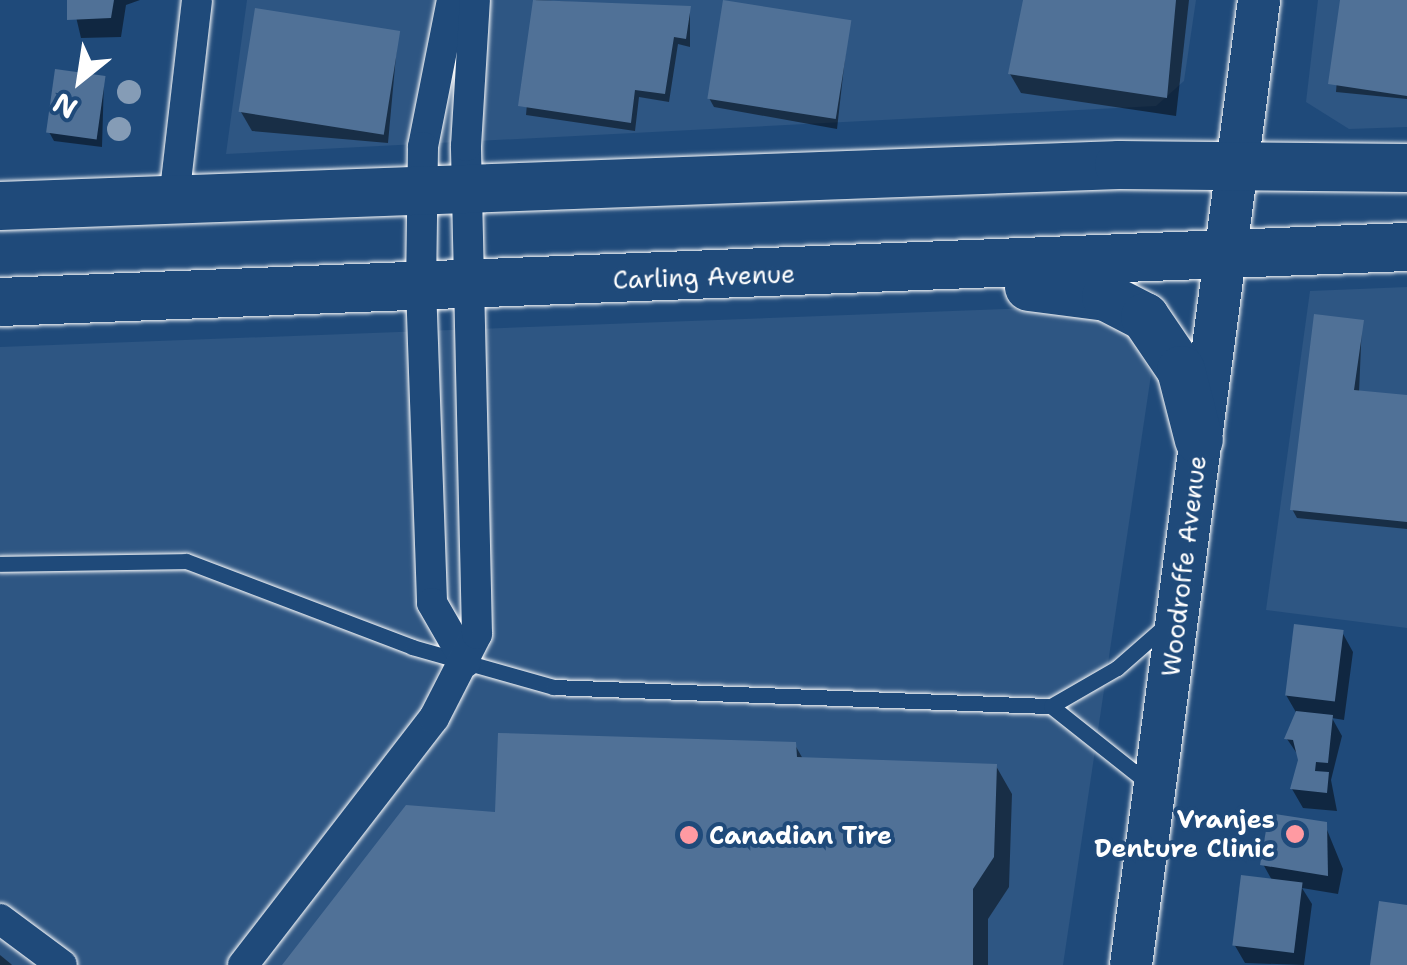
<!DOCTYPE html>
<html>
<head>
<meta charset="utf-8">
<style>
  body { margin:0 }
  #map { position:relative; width:1407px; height:965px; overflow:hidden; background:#1f4a7a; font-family:"Shantell Sans",sans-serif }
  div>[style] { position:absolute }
  .built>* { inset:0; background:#2e5683 }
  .shadow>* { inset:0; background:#0007 }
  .building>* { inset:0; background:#507197; transform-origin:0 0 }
  .roads { filter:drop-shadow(0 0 2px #fff) drop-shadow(0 0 2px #fff) }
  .lane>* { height:15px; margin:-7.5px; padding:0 7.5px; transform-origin:7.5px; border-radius:7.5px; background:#1f4a7a }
  .street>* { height:30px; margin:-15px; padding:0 15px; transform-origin:15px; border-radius:15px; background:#1f4a7a }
  .secondary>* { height:42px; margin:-21px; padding:0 21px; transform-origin:21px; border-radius:21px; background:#1f4a7a }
  .primary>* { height:48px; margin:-24px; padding:0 24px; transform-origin:24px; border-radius:24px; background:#1f4a7a }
  .trees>* { width:24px; height:24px; margin:-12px; border-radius:50%; background:#859cb6 }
  .dots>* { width:28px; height:28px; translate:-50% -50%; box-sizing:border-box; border:5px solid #1f4a7a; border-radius:50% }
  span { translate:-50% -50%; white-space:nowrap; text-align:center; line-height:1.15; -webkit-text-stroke:8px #1f4a7a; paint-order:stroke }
  .street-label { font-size:25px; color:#fff }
  .poi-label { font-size:25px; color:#fff; font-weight:700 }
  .right { translate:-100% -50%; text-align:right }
  .left { translate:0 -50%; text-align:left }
  .north { position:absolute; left:30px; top:30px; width:100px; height:100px; -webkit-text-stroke:8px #1f4a7a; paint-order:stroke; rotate:210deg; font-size:28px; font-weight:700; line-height:40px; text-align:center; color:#fff }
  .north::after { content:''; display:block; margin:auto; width:35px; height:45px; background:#fff; clip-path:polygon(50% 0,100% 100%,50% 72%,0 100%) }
</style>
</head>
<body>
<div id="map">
  <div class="built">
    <div style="clip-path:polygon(247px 0,1196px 0,1184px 81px,1156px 106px,226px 154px)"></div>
    <div style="clip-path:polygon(1318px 0,1407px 0,1407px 127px,1349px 129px,1306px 102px)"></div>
    <div style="clip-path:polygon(1407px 287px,1407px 628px,1266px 610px,1310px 291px)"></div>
    <div style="clip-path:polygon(1085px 306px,1129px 332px,1151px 375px,1063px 965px,0 965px,0 347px)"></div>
  </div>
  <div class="shadow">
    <div style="clip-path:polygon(72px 0,140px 0,126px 5px,121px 37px,81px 38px)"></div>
    <div style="clip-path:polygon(536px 0,690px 9px,690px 47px,678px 44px,669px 102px,639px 97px,635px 131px,526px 115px)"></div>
    <div style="clip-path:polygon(1024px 0,1189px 0,1176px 116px,1021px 93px,1010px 74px)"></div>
    <div style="clip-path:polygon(1343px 0,1407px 0,1407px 99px,1336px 92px)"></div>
    <div style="clip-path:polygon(849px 22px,837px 129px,714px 107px,709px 98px)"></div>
    <div style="clip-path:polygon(398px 34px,388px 143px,252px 131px,241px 112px)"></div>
    <div style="clip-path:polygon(104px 78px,102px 147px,54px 141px,49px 132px)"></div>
    <div style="clip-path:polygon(1362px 322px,1359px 393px,1407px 397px,1407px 529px,1297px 518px,1292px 509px)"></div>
    <div style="clip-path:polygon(1342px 632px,1353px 652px,1344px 720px,1332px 718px,1342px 736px,1331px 780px,1337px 811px,1303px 808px,1292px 789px,1300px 758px,1287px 739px,1297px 714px,1286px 695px)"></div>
    <div style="clip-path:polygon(795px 745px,803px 759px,996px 766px,1012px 794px,1009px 887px,988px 919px,988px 965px,285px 965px,497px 815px)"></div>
    <div style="clip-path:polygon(1325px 825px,1343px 869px,1338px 894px,1302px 888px,1312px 904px,1304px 965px,1245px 963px,1234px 944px,1273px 882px,1263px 864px)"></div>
    <div style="clip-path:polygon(0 955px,11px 964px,12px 965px,0 965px)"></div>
  </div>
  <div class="building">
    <div style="clip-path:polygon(67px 0,114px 0,111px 18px,67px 20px)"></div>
    <div style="clip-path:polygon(533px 0,691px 6px,686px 39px,674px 37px,665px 94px,635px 90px,631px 123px,518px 106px)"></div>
    <div style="left:723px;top:0;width:130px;height:100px;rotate:9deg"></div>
    <div style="clip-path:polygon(1023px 0,1176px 0,1167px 98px,1008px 74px)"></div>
    <div style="clip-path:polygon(1340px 0,1407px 0,1407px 96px,1328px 84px)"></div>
    <div style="left:255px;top:8px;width:147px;height:105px;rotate:9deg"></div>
    <div style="left:55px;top:69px;width:51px;height:64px;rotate:8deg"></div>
    <div style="clip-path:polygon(1314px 314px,1364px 320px,1354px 390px,1407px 395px,1407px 522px,1290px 510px)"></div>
    <div style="left:1294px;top:624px;width:50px;height:72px;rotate:7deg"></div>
    <div style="clip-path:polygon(1296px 711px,1333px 715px,1328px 763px,1316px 762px,1315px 771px,1329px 772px,1327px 793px,1290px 789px,1298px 760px,1293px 740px,1284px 739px)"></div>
    <div style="clip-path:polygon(498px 733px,796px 742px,797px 757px,997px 764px,994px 857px,973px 889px,973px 965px,282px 965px,406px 805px,495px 812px)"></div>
    <div style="clip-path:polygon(1269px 813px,1327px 822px,1328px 876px,1260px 865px)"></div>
    <div style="left:1241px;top:875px;width:62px;height:71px;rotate:7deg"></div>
    <div style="clip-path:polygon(1379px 901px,1407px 905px,1407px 965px,1370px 965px)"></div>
  </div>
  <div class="roads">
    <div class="lane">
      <div style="left:0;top:564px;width:186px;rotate:-0.9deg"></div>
      <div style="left:186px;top:561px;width:242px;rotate:20.8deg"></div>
      <div style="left:412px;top:647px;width:147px;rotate:15.8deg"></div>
      <div style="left:553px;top:687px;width:498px;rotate:2.2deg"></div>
      <div style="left:1051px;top:706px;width:122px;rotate:38.4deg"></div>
      <div style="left:1051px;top:706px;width:76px;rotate:-29.9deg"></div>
      <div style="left:1117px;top:668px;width:65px;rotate:-41.3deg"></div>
    </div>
    <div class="street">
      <div style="left:452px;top:0;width:150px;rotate:101.2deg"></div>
      <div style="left:423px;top:147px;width:139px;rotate:90.8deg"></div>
      <div style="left:421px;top:286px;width:317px;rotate:88deg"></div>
      <div style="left:432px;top:603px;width:68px;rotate:60deg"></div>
      <div style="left:174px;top:199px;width:200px;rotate:-83.4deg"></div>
      <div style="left:0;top:919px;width:77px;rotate:36.6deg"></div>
      <div style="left:243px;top:965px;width:312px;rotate:-52.3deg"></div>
      <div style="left:434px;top:718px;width:94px;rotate:-62.9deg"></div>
      <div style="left:477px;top:634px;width:488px;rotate:-91.3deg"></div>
      <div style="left:466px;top:146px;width:146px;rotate:-86.5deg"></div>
    </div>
    <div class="secondary">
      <div style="left:1131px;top:965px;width:973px;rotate:-82.44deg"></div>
    </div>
    <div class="primary">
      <div style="left:0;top:206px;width:1120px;rotate:-2.1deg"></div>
      <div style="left:1119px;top:165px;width:288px;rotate:0.6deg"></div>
      <div style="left:1029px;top:287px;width:78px;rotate:7.4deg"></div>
      <div style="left:1106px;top:297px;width:44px;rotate:27.1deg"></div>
      <div style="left:1145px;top:317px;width:64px;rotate:55.8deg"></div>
      <div style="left:1181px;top:370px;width:72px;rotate:75.6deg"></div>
      <div style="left:0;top:302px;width:1408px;rotate:-2.24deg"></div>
    </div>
  </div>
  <div class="trees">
    <div style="left:129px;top:92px"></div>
    <div style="left:119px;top:129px"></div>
  </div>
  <div class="dots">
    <div style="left:1295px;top:834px;background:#ff9aa2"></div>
    <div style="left:689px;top:835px;background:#ff9aa2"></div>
  </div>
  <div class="street-label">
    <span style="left:704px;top:277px;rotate:-2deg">Carling Avenue</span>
    <span style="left:1184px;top:566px;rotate:-83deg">Woodroffe Avenue</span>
  </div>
  <div class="poi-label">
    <span class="right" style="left:1275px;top:834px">Vranjes<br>Denture Clinic</span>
    <span class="left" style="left:709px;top:835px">Canadian Tire</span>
  </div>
  <div class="north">N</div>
</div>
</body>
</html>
